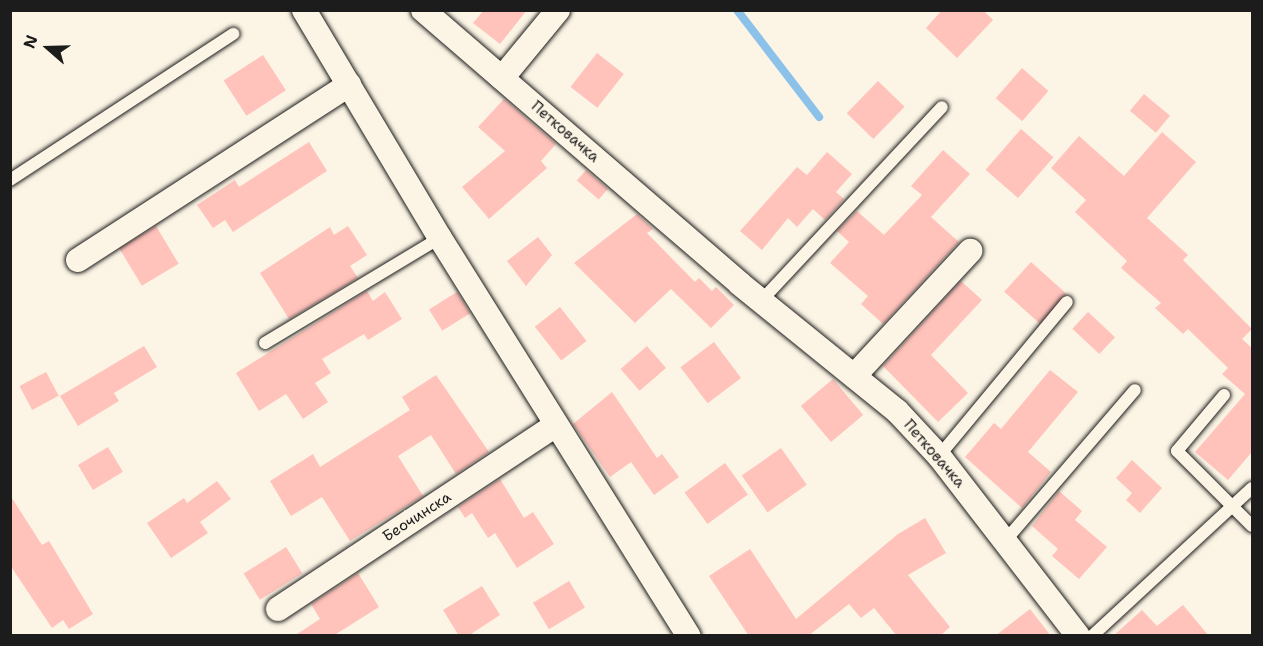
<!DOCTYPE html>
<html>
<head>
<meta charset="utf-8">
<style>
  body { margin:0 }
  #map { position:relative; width:1263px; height:646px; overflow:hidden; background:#fcf5e5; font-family:"Shantell Sans",sans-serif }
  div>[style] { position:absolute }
  .stream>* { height:8px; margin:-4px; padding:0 4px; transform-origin:4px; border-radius:4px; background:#8cc2ea }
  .building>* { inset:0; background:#ffc3bb; transform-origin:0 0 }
  .roads { filter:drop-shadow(0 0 2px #1c1c1c) drop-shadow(0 0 2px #1c1c1c) }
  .service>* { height:12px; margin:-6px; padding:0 6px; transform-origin:6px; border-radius:6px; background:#fcf5e5 }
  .minor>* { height:24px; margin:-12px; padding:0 12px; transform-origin:12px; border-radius:12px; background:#fcf5e5 }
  span { translate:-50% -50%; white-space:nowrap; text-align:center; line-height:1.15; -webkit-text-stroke:6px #fcf5e5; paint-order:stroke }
  .street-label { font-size:15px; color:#1c1c1c }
  .frame { position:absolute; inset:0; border:12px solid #1c1c1c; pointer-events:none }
  .north { position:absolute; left:18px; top:18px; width:60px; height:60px; -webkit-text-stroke:4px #fcf5e5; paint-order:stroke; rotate:290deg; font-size:16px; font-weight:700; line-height:24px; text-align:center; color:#1c1c1c }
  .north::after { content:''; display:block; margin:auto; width:21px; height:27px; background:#1c1c1c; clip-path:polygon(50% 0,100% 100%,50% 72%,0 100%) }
</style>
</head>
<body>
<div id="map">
  <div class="stream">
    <div style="left:737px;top:10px;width:135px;rotate:52.5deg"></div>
  </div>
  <div class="building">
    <div style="clip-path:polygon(484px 10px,527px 10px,500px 44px,473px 23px)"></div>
    <div style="clip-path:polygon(942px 10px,983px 10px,993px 20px,957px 58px,926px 28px)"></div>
    <div style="left:597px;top:53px;width:34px;height:43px;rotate:38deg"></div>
    <div style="left:263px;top:55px;width:42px;height:47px;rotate:57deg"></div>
    <div style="left:1022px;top:68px;width:35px;height:40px;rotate:41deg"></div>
    <div style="left:878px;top:81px;width:37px;height:45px;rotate:44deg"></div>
    <div style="left:1144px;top:94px;width:34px;height:22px;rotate:40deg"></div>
    <div style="clip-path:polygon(504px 99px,556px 144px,541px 161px,547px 168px,489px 219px,462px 187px,505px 151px,478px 127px)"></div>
    <div style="left:1021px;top:129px;width:43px;height:54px;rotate:41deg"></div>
    <div style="clip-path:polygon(1162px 132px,1196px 162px,1147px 218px,1188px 255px,1183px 260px,1252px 329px,1242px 339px,1252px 348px,1252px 452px,1228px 480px,1195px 452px,1245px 394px,1222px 374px,1228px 368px,1188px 329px,1183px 334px,1155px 308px,1161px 303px,1121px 268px,1127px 261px,1075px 212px,1086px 200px,1051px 168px,1079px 136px,1124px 176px)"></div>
    <div style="clip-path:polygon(309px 142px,327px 171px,233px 232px,225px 220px,213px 228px,197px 205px,235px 180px,239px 187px)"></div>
    <div style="clip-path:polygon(943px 150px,970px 174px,931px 217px,959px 242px,883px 324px,861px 304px,868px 296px,830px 263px,849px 242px,837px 231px,857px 211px,884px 235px,922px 195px,911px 186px)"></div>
    <div style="clip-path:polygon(827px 152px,852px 174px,836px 192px,844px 199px,825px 220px,813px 209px,797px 227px,788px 218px,762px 250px,740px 231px,797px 167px,807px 175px)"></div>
    <div style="left:586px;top:170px;width:29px;height:14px;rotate:41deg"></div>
    <div style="clip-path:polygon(637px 214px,653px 229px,647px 233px,695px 282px,699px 278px,712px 291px,716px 287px,734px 305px,711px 328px,671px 289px,635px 323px,574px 263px)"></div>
    <div style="left:156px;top:226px;width:44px;height:43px;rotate:59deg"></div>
    <div style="clip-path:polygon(348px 226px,367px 255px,350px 266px,358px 278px,289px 319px,260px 273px,330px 227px,334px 235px)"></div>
    <div style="clip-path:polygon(538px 237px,552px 255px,526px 286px,507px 261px)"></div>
    <div style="left:1031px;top:262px;width:48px;height:40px;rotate:42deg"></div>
    <div style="clip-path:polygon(961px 281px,982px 300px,931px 355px,968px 393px,938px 422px,883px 366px)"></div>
    <div style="clip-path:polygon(367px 291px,373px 301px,385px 292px,402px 319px,368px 340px,364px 334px,322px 359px,331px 373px,315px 383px,328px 402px,303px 419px,286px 394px,259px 411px,236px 373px)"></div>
    <div style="left:457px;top:292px;width:25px;height:33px;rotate:58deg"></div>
    <div style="left:560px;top:307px;width:43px;height:32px;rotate:52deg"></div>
    <div style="left:1088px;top:312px;width:37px;height:23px;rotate:43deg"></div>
    <div style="left:714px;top:342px;width:45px;height:42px;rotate:53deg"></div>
    <div style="clip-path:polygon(144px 346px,157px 367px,114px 393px,119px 401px,78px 426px,60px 396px)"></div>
    <div style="left:647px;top:346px;width:29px;height:35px;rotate:49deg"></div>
    <div style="clip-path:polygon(1050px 370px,1078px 392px,1028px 452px,1051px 472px,1022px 508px,965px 457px,994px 423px,1001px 429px)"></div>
    <div style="left:46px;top:372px;width:27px;height:30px;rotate:62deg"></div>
    <div style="clip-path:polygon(436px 375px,489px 452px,456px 474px,431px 435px,398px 456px,423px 496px,350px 541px,322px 497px,291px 516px,270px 481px,313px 454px,320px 467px,410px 410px,402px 397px)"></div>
    <div style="left:833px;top:379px;width:47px;height:42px;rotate:50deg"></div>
    <div style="clip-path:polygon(612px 392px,657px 458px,662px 454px,679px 477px,654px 495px,631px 462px,610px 477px,573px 424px)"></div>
    <div style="left:108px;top:447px;width:29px;height:35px;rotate:59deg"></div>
    <div style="left:781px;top:448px;width:45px;height:48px;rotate:55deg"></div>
    <div style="clip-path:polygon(1132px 460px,1162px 488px,1140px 513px,1126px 500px,1132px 493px,1116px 478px)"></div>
    <div style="left:725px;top:463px;width:39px;height:50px;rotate:54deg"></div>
    <div style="clip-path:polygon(500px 479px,524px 518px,533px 512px,554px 544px,517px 568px,495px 533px,488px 538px,472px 513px,465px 518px,458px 507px)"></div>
    <div style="clip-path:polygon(217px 481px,231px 499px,200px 522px,208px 533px,171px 558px,147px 523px,184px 498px,187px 503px)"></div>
    <div style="clip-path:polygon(1059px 491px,1082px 511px,1075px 520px,1107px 547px,1079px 579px,1052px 556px,1058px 549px,1032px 526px)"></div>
    <div style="clip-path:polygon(10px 495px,42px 545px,49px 541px,93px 614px,69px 629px,63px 620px,52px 628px,10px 565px)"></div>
    <div style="clip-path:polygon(925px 518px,946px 553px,908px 575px,950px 627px,940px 636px,897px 636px,874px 608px,861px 618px,849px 604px,808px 636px,749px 636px,709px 576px,750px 549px,796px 619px,898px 534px)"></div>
    <div style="left:286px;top:547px;width:31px;height:50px;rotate:58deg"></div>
    <div style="clip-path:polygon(358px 573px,379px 607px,333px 636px,294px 636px,320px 619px,311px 604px)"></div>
    <div style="left:569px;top:581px;width:31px;height:42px;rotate:59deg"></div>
    <div style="clip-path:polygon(482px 586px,500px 615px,468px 636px,459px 636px,443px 610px)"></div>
    <div style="clip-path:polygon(1183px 605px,1209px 636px,1113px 636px,1142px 610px,1157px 626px)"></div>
    <div style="clip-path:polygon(1030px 609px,1051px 636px,995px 636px)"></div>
  </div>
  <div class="roads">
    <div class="service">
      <div style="left:10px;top:180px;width:267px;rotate:-33.2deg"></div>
      <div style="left:761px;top:301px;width:265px;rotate:-47deg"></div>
      <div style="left:265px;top:343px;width:204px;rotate:-31deg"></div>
      <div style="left:1224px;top:395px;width:73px;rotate:130deg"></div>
      <div style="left:1177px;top:451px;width:106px;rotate:45deg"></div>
      <div style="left:939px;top:456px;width:200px;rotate:-50.3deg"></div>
      <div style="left:1005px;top:541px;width:199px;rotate:-49.3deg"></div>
      <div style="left:1092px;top:636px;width:218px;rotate:-42.8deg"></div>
    </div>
    <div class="minor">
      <div style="left:304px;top:10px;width:265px;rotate:59.2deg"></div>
      <div style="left:440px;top:238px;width:469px;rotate:58deg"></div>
      <div style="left:423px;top:10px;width:419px;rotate:40.8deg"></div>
      <div style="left:740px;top:284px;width:202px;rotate:39deg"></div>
      <div style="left:897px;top:411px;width:62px;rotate:47deg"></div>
      <div style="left:939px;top:456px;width:227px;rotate:52.3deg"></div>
      <div style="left:502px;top:78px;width:88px;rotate:-50.5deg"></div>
      <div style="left:78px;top:260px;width:323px;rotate:-32.9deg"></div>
      <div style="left:854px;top:376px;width:171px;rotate:-47.1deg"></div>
      <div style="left:278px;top:609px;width:333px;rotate:-33.5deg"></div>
    </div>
  </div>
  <div class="street-label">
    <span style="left:565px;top:132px;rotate:41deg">Петковачка</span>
    <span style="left:934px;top:454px;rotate:49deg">Петковачка</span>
    <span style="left:417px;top:517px;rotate:-33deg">Беочинска</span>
  </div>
  <div class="frame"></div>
  <div class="north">N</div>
</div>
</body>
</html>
